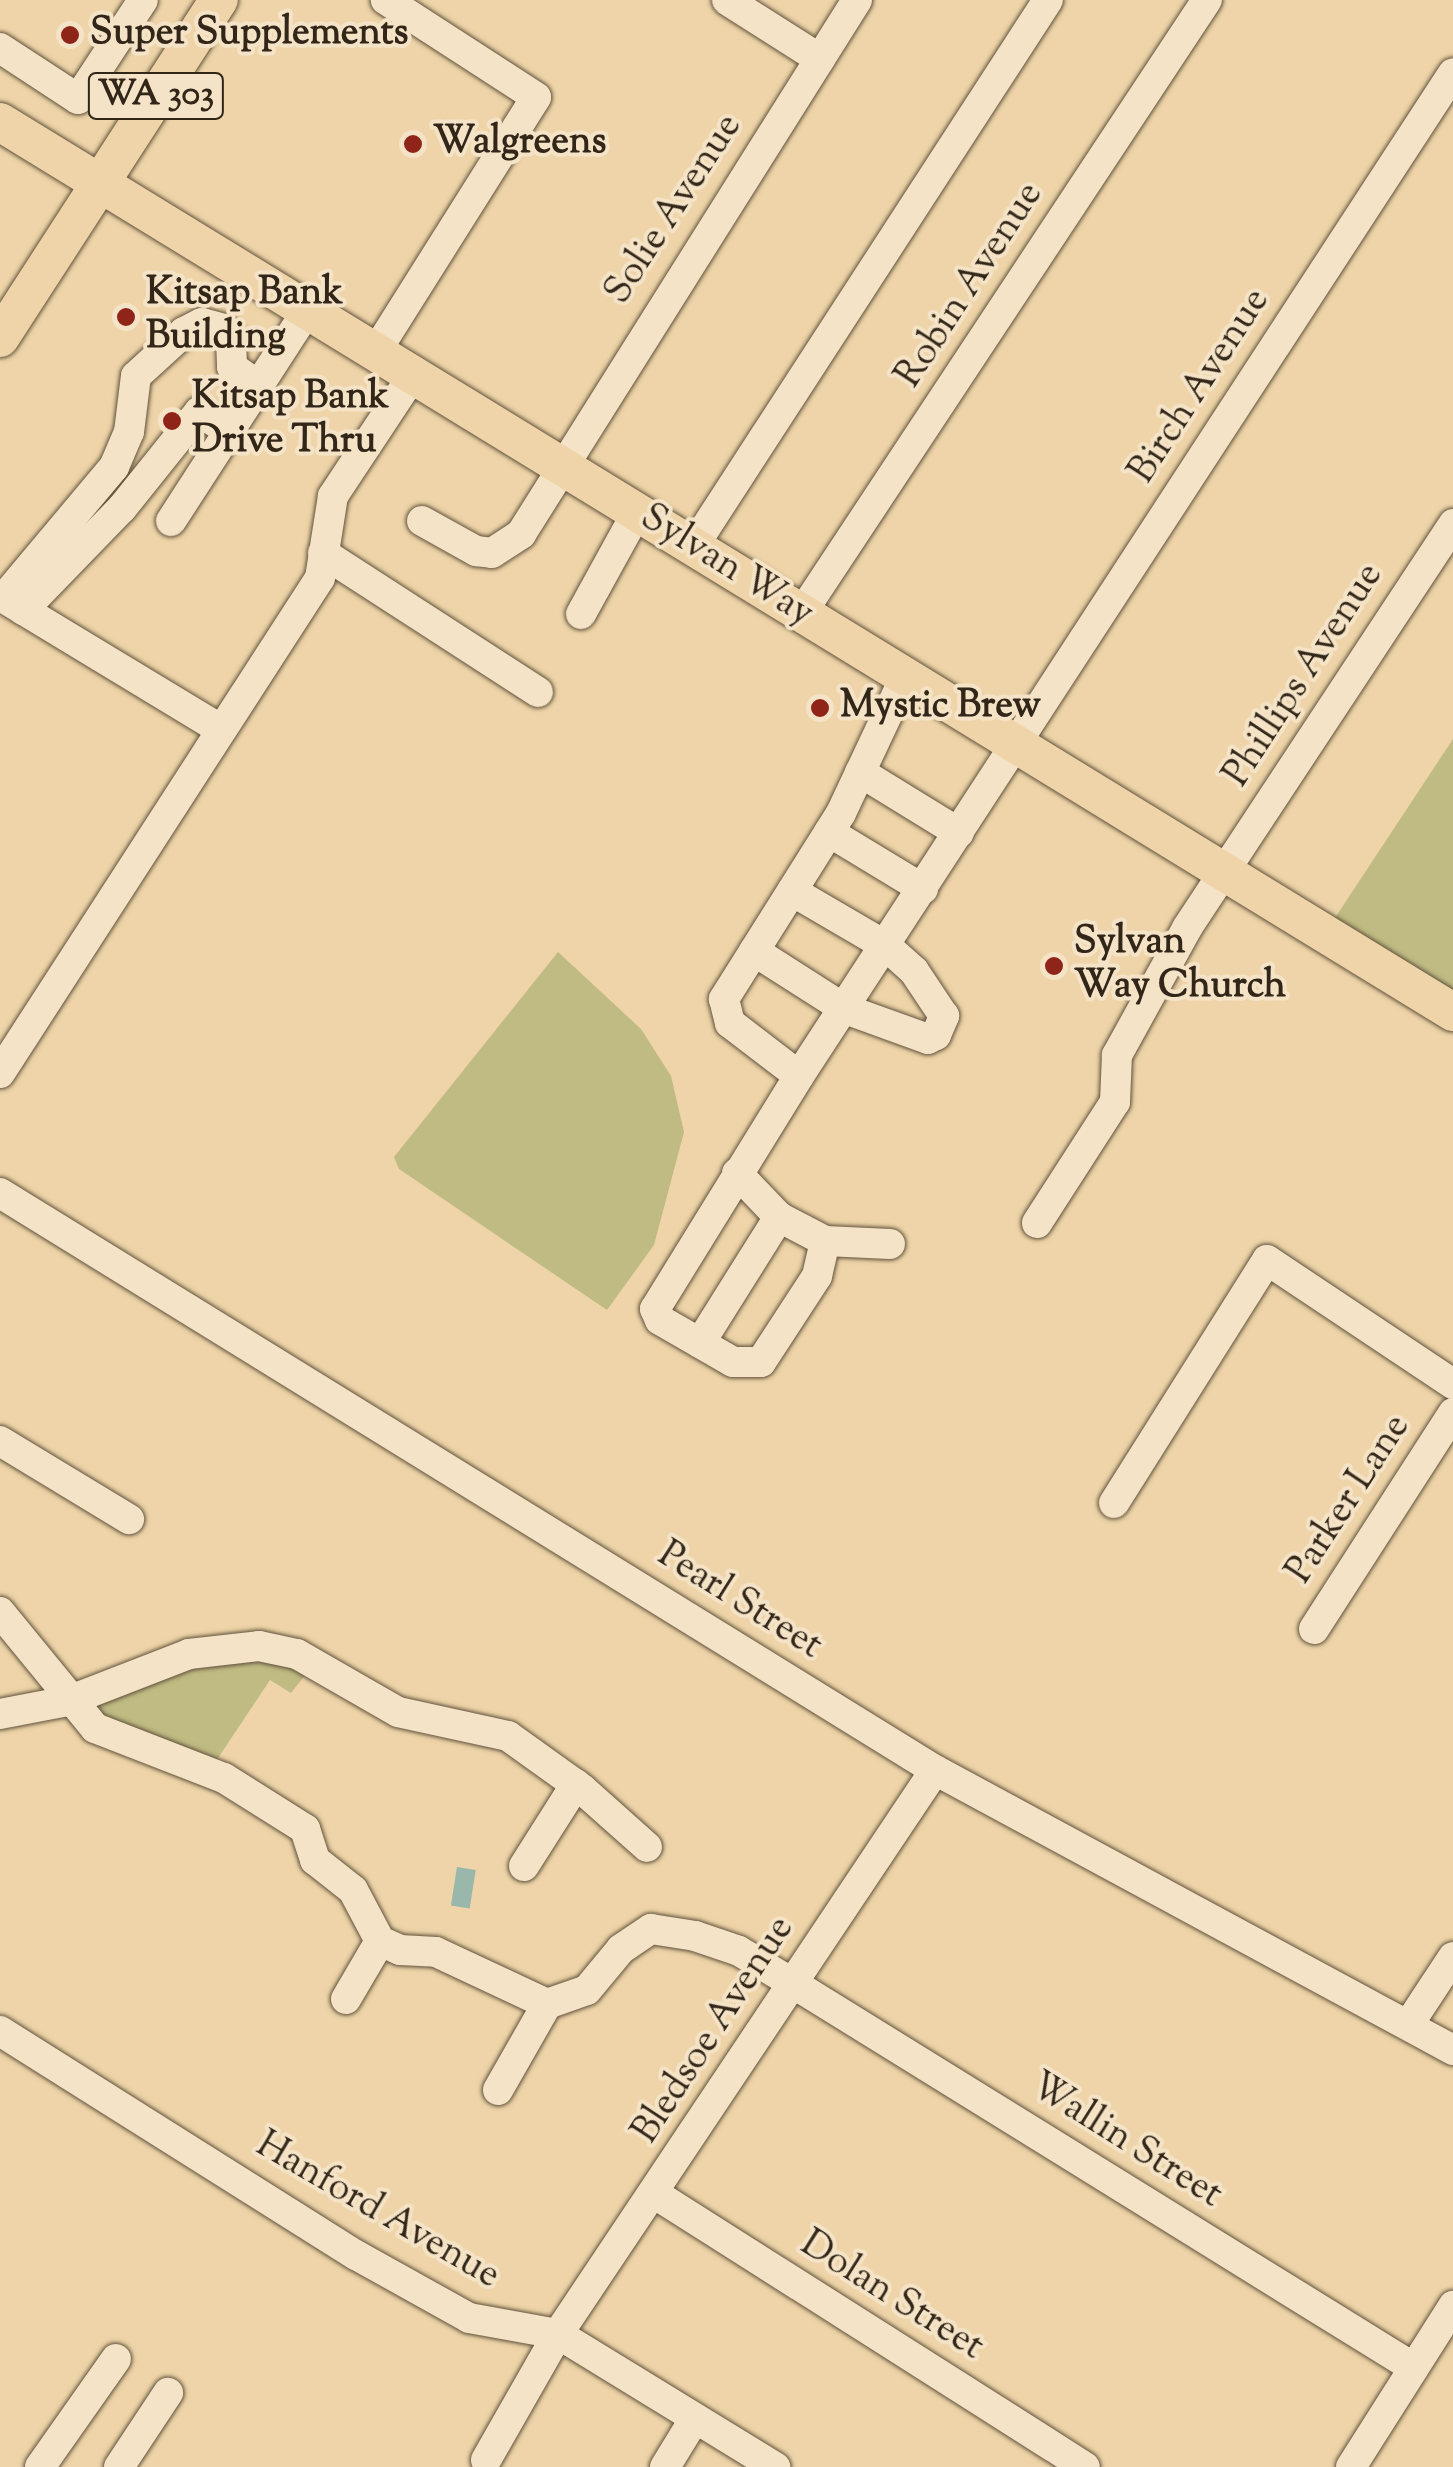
<!DOCTYPE html>
<html>
<head>
<meta charset="utf-8">
<style>
  body { margin:0 }
  #map { position:relative; width:1453px; height:2467px; overflow:hidden; background:#eed4a8; font-family:"Sorts Mill Goudy",serif }
  div>[style] { position:absolute }
  .green>* { inset:0; background:#bfbb83 }
  .water>* { inset:0; background:#99b8ab; transform-origin:0 0 }
  .roads { filter:drop-shadow(0 0 2px #61523c) drop-shadow(0 0 2px #61523c) }
  .minor>* { height:30px; margin:-15px; padding:0 15px; transform-origin:15px; border-radius:15px; background:#f4e3c6 }
  .major>* { height:38px; margin:-19px; padding:0 19px; transform-origin:19px; border-radius:19px; background:#eed4a8 }
  .dots>* { width:28px; height:28px; translate:-50% -50%; box-sizing:border-box; border:5px solid #f4e3c6; border-radius:50% }
  span { translate:-50% -50%; white-space:nowrap; text-align:center; line-height:1.15; -webkit-text-stroke:8px #f4e3c6; paint-order:stroke }
  .shield-label span { padding:2px 8px; background:#f4e3c6; border:2px solid; border-radius:8px; -webkit-text-stroke-width:0 }
  .shield-label { font-size:35px; color:#322618; font-weight:700 }
  .poi-label { font-size:38px; color:#322618; font-weight:700 }
  .left { translate:0 -50%; text-align:left }
  .street-label { font-size:38px; color:#322618 }
</style>
</head>
<body>
<div id="map">
  <div class="green">
    <div style="clip-path:polygon(1453px 739px,1453px 1012px,1325px 933px)"></div>
    <div style="clip-path:polygon(558px 952px,641px 1029px,671px 1076px,684px 1132px,654px 1245px,607px 1310px,399px 1169px,394px 1157px)"></div>
    <div style="clip-path:polygon(230px 1658px,273px 1661px,306px 1674px,291px 1693px,270px 1680px,214px 1764px,103px 1717px,98px 1703px,179px 1669px)"></div>
  </div>
  <div class="water">
    <div style="left:457px;top:1867px;width:19px;height:39px;rotate:9deg"></div>
  </div>
  <div class="roads">
    <div class="minor">
      <div style="left:727px;top:0;width:110px;rotate:32.4deg"></div>
      <div style="left:0;top:48px;width:93px;rotate:33.2deg"></div>
      <div style="left:78px;top:99px;width:118px;rotate:-56.7deg"></div>
      <div style="left:375px;top:353px;width:302px;rotate:-57.8deg"></div>
      <div style="left:536px;top:97px;width:179px;rotate:-147.1deg"></div>
      <div style="left:171px;top:521px;width:250px;rotate:-57.1deg"></div>
      <div style="left:422px;top:521px;width:62px;rotate:29.1deg"></div>
      <div style="left:476px;top:551px;width:16px;rotate:7deg"></div>
      <div style="left:492px;top:553px;width:35px;rotate:-33deg"></div>
      <div style="left:521px;top:534px;width:631px;rotate:-57.82deg"></div>
      <div style="left:693px;top:547px;width:652px;rotate:-57.02deg"></div>
      <div style="left:323px;top:553px;width:256px;rotate:32.9deg"></div>
      <div style="left:4px;top:598px;width:171px;rotate:-50deg"></div>
      <div style="left:114px;top:467px;width:38px;rotate:-67deg"></div>
      <div style="left:129px;top:432px;width:56px;rotate:-82.9deg"></div>
      <div style="left:136px;top:376px;width:65px;rotate:-42.5deg"></div>
      <div style="left:184px;top:332px;width:20px;rotate:-27deg"></div>
      <div style="left:202px;top:323px;width:23px;rotate:15deg"></div>
      <div style="left:224px;top:329px;width:11px;rotate:49deg"></div>
      <div style="left:231px;top:337px;width:30px;rotate:88deg"></div>
      <div style="left:232px;top:367px;width:33px;rotate:35deg"></div>
      <div style="left:7px;top:600px;width:247px;rotate:31.2deg"></div>
      <div style="left:23px;top:610px;width:142px;rotate:-45.9deg"></div>
      <div style="left:122px;top:508px;width:123px;rotate:-51.3deg"></div>
      <div style="left:199px;top:412px;width:36px;rotate:32deg"></div>
      <div style="left:581px;top:614px;width:116px;rotate:-61.2deg"></div>
      <div style="left:801px;top:614px;width:736px;rotate:-56.53deg"></div>
      <div style="left:905px;top:677px;width:150px;rotate:115.2deg"></div>
      <div style="left:841px;top:813px;width:220px;rotate:122.2deg"></div>
      <div style="left:724px;top:999px;width:25px;rotate:76deg"></div>
      <div style="left:730px;top:1023px;width:87px;rotate:37.5deg"></div>
      <div style="left:799px;top:1076px;width:1197px;rotate:-56.89deg"></div>
      <div style="left:860px;top:772px;width:116px;rotate:31.6deg"></div>
      <div style="left:829px;top:832px;width:110px;rotate:31.2deg"></div>
      <div style="left:754px;top:951px;width:108px;rotate:32.5deg"></div>
      <div style="left:845px;top:1009px;width:88px;rotate:19.9deg"></div>
      <div style="left:928px;top:1039px;width:9px;rotate:-27deg"></div>
      <div style="left:936px;top:1035px;width:21px;rotate:-67deg"></div>
      <div style="left:944px;top:1016px;width:54px;rotate:-123.7deg"></div>
      <div style="left:914px;top:971px;width:38px;rotate:-138deg"></div>
      <div style="left:886px;top:946px;width:109px;rotate:-149.7deg"></div>
      <div style="left:0;top:1073px;width:589px;rotate:-57.12deg"></div>
      <div style="left:320px;top:578px;width:83px;rotate:-81deg"></div>
      <div style="left:333px;top:496px;width:145px;rotate:-56.5deg"></div>
      <div style="left:799px;top:1076px;width:274px;rotate:121.7deg"></div>
      <div style="left:655px;top:1309px;width:12px;rotate:66deg"></div>
      <div style="left:660px;top:1320px;width:84px;rotate:29.9deg"></div>
      <div style="left:733px;top:1362px;width:28px"></div>
      <div style="left:761px;top:1362px;width:103px;rotate:-56.9deg"></div>
      <div style="left:817px;top:1276px;width:36px;rotate:-77deg"></div>
      <div style="left:737px;top:1173px;width:61px;rotate:46.3deg"></div>
      <div style="left:779px;top:1217px;width:52px;rotate:27.6deg"></div>
      <div style="left:825px;top:1241px;width:65px;rotate:2.6deg"></div>
      <div style="left:0;top:1193px;width:1099px;rotate:31.68deg"></div>
      <div style="left:935px;top:1770px;width:589px;rotate:28.39deg"></div>
      <div style="left:1037px;top:1223px;width:144px;rotate:-57.2deg"></div>
      <div style="left:1115px;top:1102px;width:47px;rotate:-87.6deg"></div>
      <div style="left:1117px;top:1055px;width:145px;rotate:-61.1deg"></div>
      <div style="left:1187px;top:928px;width:484px;rotate:-56.6deg"></div>
      <div style="left:700px;top:1343px;width:149px;rotate:-57.9deg"></div>
      <div style="left:0;top:1441px;width:151px;rotate:31.2deg"></div>
      <div style="left:1114px;top:1503px;width:287px;rotate:-57.8deg"></div>
      <div style="left:1267px;top:1260px;width:224px;rotate:33.7deg"></div>
      <div style="left:0;top:1612px;width:150px;rotate:50.7deg"></div>
      <div style="left:95px;top:1728px;width:138px;rotate:21.2deg"></div>
      <div style="left:224px;top:1778px;width:96px;rotate:32.2deg"></div>
      <div style="left:305px;top:1829px;width:33px;rotate:72deg"></div>
      <div style="left:315px;top:1860px;width:48px;rotate:38.3deg"></div>
      <div style="left:353px;top:1890px;width:58px;rotate:62.1deg"></div>
      <div style="left:380px;top:1941px;width:22px;rotate:24deg"></div>
      <div style="left:400px;top:1950px;width:36px;rotate:3deg"></div>
      <div style="left:436px;top:1952px;width:123px;rotate:25.1deg"></div>
      <div style="left:1314px;top:1629px;width:257px;rotate:-57.2deg"></div>
      <div style="left:0;top:1714px;width:69px;rotate:-10.8deg"></div>
      <div style="left:68px;top:1701px;width:130px;rotate:-21.2deg"></div>
      <div style="left:189px;top:1654px;width:70px;rotate:-6.5deg"></div>
      <div style="left:259px;top:1646px;width:39px;rotate:12deg"></div>
      <div style="left:297px;top:1654px;width:116px;rotate:29.9deg"></div>
      <div style="left:398px;top:1712px;width:113px;rotate:12.3deg"></div>
      <div style="left:508px;top:1736px;width:91px;rotate:35.6deg"></div>
      <div style="left:582px;top:1789px;width:87px;rotate:41.7deg"></div>
      <div style="left:524px;top:1866px;width:97px;rotate:-57.6deg"></div>
      <div style="left:346px;top:1999px;width:67px;rotate:-59.6deg"></div>
      <div style="left:1409px;top:2024px;width:80px;rotate:-56.7deg"></div>
      <div style="left:0;top:2031px;width:421px;rotate:32.2deg"></div>
      <div style="left:356px;top:2255px;width:129px;rotate:29.1deg"></div>
      <div style="left:469px;top:2318px;width:90px;rotate:10.2deg"></div>
      <div style="left:558px;top:2334px;width:255px;rotate:31.5deg"></div>
      <div style="left:498px;top:2090px;width:99px;rotate:-60.3deg"></div>
      <div style="left:547px;top:2004px;width:42px;rotate:-19.3deg"></div>
      <div style="left:587px;top:1990px;width:53px;rotate:-50.3deg"></div>
      <div style="left:621px;top:1949px;width:36px;rotate:-34deg"></div>
      <div style="left:651px;top:1929px;width:45px;rotate:9deg"></div>
      <div style="left:695px;top:1936px;width:46px;rotate:18.8deg"></div>
      <div style="left:739px;top:1951px;width:64px;rotate:31deg"></div>
      <div style="left:794px;top:1984px;width:729px;rotate:31.77deg"></div>
      <div style="left:655px;top:2194px;width:509px;rotate:32.41deg"></div>
      <div style="left:486px;top:2460px;width:145px;rotate:-60.3deg"></div>
      <div style="left:558px;top:2334px;width:678px;rotate:-56.24deg"></div>
      <div style="left:40px;top:2467px;width:132px;rotate:-54.9deg"></div>
      <div style="left:119px;top:2467px;width:89px;rotate:-56.5deg"></div>
      <div style="left:665px;top:2467px;width:57px;rotate:-58.5deg"></div>
      <div style="left:1351px;top:2467px;width:191px;rotate:-57.6deg"></div>
    </div>
    <div class="major">
      <div style="left:0;top:122px;width:1704px;rotate:31.49deg"></div>
      <div style="left:0;top:338px;width:403px;rotate:-57.1deg"></div>
    </div>
  </div>
  <div class="dots">
    <div style="left:70px;top:35px;background:#8f2418"></div>
    <div style="left:413px;top:144px;background:#8f2418"></div>
    <div style="left:126px;top:317px;background:#8f2418"></div>
    <div style="left:172px;top:421px;background:#8f2418"></div>
    <div style="left:820px;top:708px;background:#8f2418"></div>
    <div style="left:1054px;top:966px;background:#8f2418"></div>
  </div>
  <div class="shield-label">
    <span style="left:156px;top:96px">WA 303</span>
  </div>
  <div class="poi-label">
    <span class="left" style="left:90px;top:35px">Super Supplements</span>
    <span class="left" style="left:433px;top:144px">Walgreens</span>
    <span class="left" style="left:146px;top:317px">Kitsap Bank<br>Building</span>
    <span class="left" style="left:192px;top:421px">Kitsap Bank<br>Drive Thru</span>
    <span class="left" style="left:840px;top:708px">Mystic Brew</span>
    <span class="left" style="left:1074px;top:966px">Sylvan<br>Way Church</span>
  </div>
  <div class="street-label">
    <span style="left:675px;top:210px;rotate:-57deg">Solie Avenue</span>
    <span style="left:971px;top:286px;rotate:-57deg">Robin Avenue</span>
    <span style="left:1201px;top:387px;rotate:-57deg">Birch Avenue</span>
    <span style="left:726px;top:567px;rotate:32deg">Sylvan Way</span>
    <span style="left:1305px;top:676px;rotate:-57deg">Phillips Avenue</span>
    <span style="left:1350px;top:1500px;rotate:-57deg">Parker Lane</span>
    <span style="left:739px;top:1602px;rotate:32deg">Pearl Street</span>
    <span style="left:715px;top:2031px;rotate:-57deg">Bledsoe Avenue</span>
    <span style="left:1125px;top:2142px;rotate:32deg">Wallin Street</span>
    <span style="left:377px;top:2212px;rotate:30deg">Hanford Avenue</span>
    <span style="left:891px;top:2297px;rotate:32deg">Dolan Street</span>
  </div>
</div>
</body>
</html>
